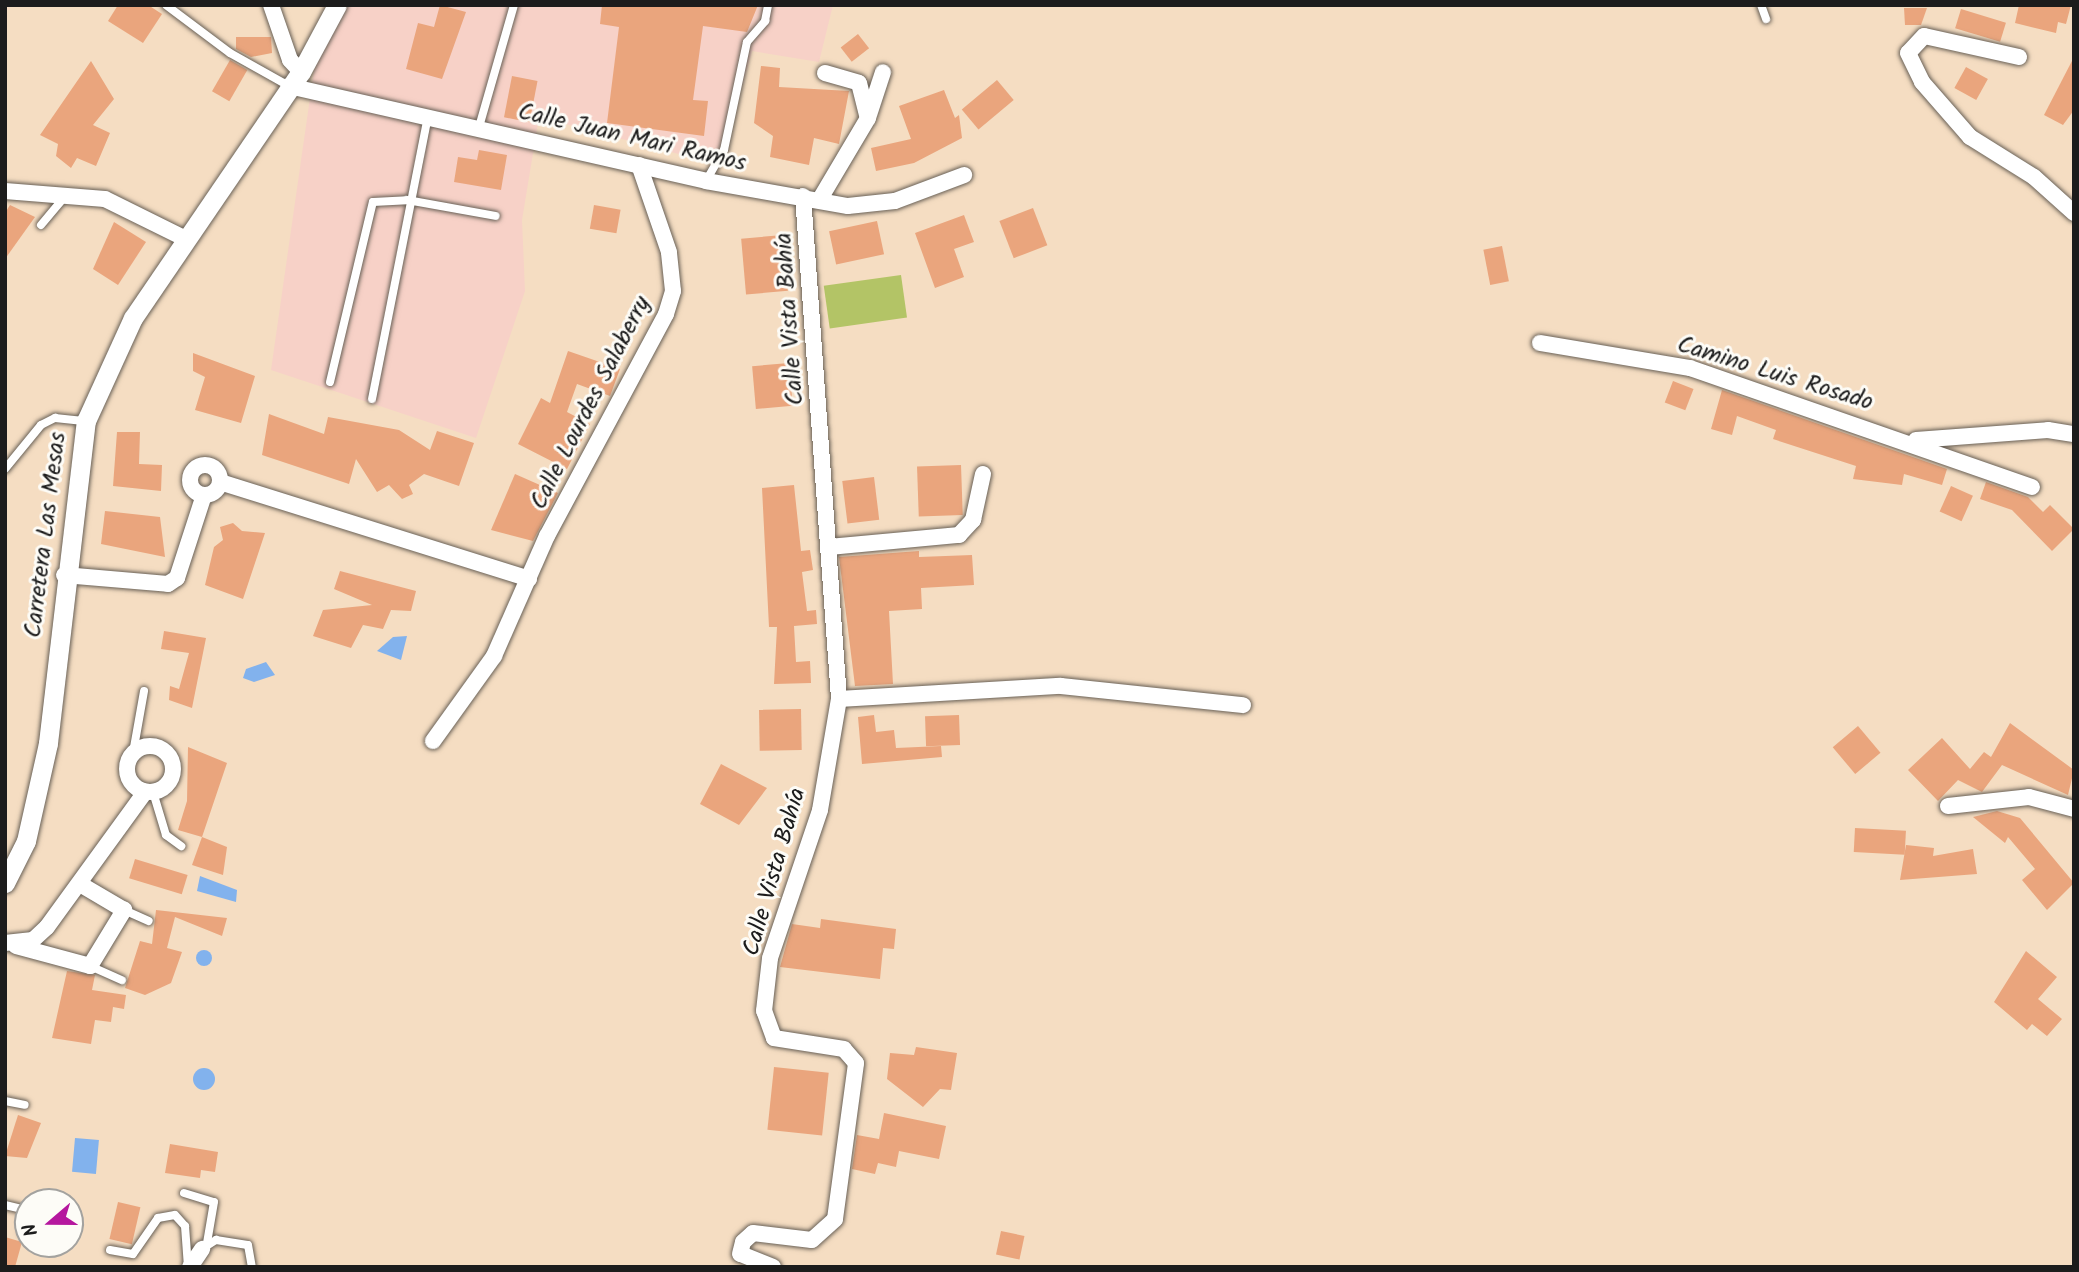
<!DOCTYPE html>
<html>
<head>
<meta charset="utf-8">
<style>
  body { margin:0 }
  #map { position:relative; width:2079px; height:1272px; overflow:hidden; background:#f5ddc2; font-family:Kalam,sans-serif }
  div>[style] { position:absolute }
  .built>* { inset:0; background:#f7d1c7 }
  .green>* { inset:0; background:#b3c466; transform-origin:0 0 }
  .water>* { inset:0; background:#82b2ed; transform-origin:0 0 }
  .round { border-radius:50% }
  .building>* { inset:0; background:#eaa57d; transform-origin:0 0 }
  .roads { filter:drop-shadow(0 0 2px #686056) drop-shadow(0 0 2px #686056) }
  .service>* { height:8px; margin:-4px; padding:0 4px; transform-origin:4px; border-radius:4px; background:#fff }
  .minor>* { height:16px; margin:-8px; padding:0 8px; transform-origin:8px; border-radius:8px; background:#fff }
  .minor>.ring { margin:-8px; padding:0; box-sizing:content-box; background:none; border:16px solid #fff; border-radius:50% }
  .tertiary>* { height:19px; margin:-9.5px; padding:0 9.5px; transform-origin:9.5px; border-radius:9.5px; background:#fff }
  span { translate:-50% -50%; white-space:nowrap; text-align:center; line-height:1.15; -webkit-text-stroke:6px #fdfcf7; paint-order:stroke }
  .street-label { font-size:24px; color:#1c1c1c }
  .frame { position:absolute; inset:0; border:7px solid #1c1c1c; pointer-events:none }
  .north { position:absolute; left:14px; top:1188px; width:70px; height:70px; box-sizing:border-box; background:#fdfcf7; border:2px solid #a3a29f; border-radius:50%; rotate:250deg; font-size:19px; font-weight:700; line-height:28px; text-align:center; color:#1c1c1c }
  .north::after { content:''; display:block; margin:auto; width:24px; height:32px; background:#b5179e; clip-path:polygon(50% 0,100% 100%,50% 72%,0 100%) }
</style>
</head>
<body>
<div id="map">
  <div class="built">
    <div style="clip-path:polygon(345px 5px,833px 5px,819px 62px,752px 51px,720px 165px,539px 117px,522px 220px,525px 291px,476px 438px,271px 370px,314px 70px)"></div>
  </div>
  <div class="green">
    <div style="left:901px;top:275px;width:43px;height:78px;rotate:82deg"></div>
  </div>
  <div class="water">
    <div style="clip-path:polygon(407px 636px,401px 660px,377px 651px,393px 637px)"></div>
    <div style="clip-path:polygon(266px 662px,275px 675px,254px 682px,243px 678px,246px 669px)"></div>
    <div style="clip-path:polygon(200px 876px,237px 890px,236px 902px,197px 891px)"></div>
    <div class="round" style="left:196px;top:950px;width:16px;height:16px"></div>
    <div class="round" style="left:193px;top:1068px;width:22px;height:22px"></div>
    <div style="left:75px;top:1138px;width:24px;height:34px;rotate:5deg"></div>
  </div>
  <div class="building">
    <div style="clip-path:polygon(118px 5px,148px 5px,162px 14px,143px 43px,108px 21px)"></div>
    <div style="clip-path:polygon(440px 5px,466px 12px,442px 79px,406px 69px,418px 23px,434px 27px)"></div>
    <div style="clip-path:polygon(602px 5px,758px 5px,747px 32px,703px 26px,693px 100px,708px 101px,704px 136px,607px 123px,619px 27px,600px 24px)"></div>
    <div style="clip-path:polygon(2019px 5px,2071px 5px,2066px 24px,2058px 22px,2056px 33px,2015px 23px)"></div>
    <div style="clip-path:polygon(1904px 8px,1927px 8px,1921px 25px,1905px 25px)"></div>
    <div style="left:1961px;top:9px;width:47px;height:20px;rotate:17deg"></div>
    <div style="left:858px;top:34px;width:18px;height:22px;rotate:52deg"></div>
    <div style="clip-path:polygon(236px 37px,271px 37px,272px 53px,251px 57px,236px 49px)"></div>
    <div style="clip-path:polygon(2074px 57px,2074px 110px,2063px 125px,2044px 115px)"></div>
    <div style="left:230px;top:60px;width:20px;height:36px;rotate:30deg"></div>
    <div style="clip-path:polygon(91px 61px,114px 99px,93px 125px,110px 133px,96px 166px,77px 158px,71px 168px,56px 156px,58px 144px,40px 135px)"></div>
    <div style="clip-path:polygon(761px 66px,780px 68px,779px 87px,849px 91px,839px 144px,814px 138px,809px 165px,770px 157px,773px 136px,754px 123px)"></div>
    <div style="left:1966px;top:67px;width:25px;height:24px;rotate:29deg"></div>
    <div style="left:512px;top:76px;width:26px;height:42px;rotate:11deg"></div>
    <div style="left:997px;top:80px;width:26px;height:46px;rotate:50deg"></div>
    <div style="clip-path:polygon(944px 90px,955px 118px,959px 115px,962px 138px,914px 163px,876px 171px,871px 148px,911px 139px,899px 106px)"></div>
    <div style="clip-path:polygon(479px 150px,507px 155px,501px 190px,454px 182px,458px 157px,477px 160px)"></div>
    <div style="clip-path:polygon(10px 205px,35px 217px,5px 259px,5px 213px)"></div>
    <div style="left:594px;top:205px;width:27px;height:24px;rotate:10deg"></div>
    <div style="left:1033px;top:208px;width:40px;height:36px;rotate:69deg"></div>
    <div style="clip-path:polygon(964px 215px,974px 242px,954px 249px,964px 277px,935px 288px,915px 233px)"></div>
    <div style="left:877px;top:221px;width:34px;height:49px;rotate:78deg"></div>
    <div style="clip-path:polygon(114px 222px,146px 242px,118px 285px,93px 269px)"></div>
    <div style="left:783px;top:235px;width:56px;height:42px;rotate:85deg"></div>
    <div style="left:1502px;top:246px;width:36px;height:19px;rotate:79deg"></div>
    <div style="clip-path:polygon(568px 351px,620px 369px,610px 396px,577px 384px,567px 412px,590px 424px,567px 469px,518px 444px,541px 398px,550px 403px)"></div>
    <div style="clip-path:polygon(193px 353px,255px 376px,241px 423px,195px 410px,205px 377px,193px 371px)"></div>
    <div style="left:789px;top:363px;width:43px;height:37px;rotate:85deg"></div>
    <div style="left:1673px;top:381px;width:22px;height:23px;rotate:21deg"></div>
    <div style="clip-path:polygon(1722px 390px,1947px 469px,1942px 485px,1904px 474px,1902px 485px,1853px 479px,1856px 466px,1773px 439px,1776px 430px,1737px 416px,1732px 435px,1711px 429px)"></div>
    <div style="clip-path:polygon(269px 414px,324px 434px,328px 417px,399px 430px,430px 450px,437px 431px,474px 443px,459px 486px,424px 474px,409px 485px,413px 494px,402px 499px,389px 485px,377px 492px,356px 459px,349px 484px,262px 455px)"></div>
    <div style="clip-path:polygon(117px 432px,140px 432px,139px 464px,162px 465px,161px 491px,113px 486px)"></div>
    <div style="left:961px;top:465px;width:50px;height:44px;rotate:88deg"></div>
    <div style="clip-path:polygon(515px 474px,558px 493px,533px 541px,491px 530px)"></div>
    <div style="left:874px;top:477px;width:43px;height:32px;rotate:83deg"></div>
    <div style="clip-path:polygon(1986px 482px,2028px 497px,2043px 512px,2050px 505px,2074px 529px,2052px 551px,2012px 510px,1980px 499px)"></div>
    <div style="clip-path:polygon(794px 485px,801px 551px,810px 550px,813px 570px,802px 572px,807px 611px,816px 610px,817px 624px,794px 626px,796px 662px,810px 661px,811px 683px,774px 684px,777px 627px,769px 627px,762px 488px)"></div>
    <div style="left:1951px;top:486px;width:24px;height:28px;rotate:24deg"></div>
    <div style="clip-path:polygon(105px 511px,160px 517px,165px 557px,101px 544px)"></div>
    <div style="clip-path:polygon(233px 523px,242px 531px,265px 533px,243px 599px,205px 585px,214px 547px,223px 540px,220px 527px)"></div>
    <div style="clip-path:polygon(919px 551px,919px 557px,972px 555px,974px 585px,921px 588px,922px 609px,889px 611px,893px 684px,855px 686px,839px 557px)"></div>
    <div style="clip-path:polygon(340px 571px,416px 591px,411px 611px,391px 610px,383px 629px,363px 625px,351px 648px,313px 636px,323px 610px,372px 605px,334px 589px)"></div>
    <div style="clip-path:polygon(164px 631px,206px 638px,192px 708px,169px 700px,170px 686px,179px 689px,189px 653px,161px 649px)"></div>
    <div style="left:801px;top:709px;width:41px;height:42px;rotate:89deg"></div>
    <div style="clip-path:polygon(874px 715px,876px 732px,894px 730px,896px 748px,941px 746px,942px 757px,862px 764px,858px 717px)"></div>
    <div style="left:959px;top:715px;width:30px;height:34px;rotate:88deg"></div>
    <div style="clip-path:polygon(2010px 723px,2074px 770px,2068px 795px,2002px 765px,1982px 792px,1958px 780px,1938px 801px,1908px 770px,1942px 738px,1970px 769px,1984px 752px,1991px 757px)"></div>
    <div style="left:1858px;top:726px;width:35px;height:33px;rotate:50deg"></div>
    <div style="clip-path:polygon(188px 747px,227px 763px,202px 837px,178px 830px,187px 801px)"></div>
    <div style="clip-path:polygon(721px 764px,767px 788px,739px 825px,700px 804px)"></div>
    <div style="clip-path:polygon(1997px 811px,2020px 818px,2074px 883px,2047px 910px,2022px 880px,2035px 869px,2008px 837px,2005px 843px,1973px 817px)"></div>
    <div style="left:1855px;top:828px;width:51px;height:24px;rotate:3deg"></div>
    <div style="clip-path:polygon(202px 837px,227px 847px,223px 875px,192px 865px)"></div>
    <div style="clip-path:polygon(1906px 845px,1934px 848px,1933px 856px,1973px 849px,1977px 874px,1900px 880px)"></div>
    <div style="left:135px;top:859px;width:55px;height:20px;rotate:17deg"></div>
    <div style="clip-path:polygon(156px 910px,227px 918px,222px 936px,175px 917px,167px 948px,182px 952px,171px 983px,145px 995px,125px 988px,140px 941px,152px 944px)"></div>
    <div style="clip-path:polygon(821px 919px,896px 929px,894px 949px,883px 948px,880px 979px,780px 967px,792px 924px,820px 928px)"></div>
    <div style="clip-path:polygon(2026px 951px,2057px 977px,2038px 999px,2062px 1019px,2047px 1036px,2032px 1024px,2027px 1030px,1994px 1002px)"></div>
    <div style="clip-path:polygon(67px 971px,95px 975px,92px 990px,126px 995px,124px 1009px,113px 1007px,111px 1022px,95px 1020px,91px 1044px,52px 1038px)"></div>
    <div style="clip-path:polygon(916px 1047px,957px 1053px,951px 1090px,940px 1089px,923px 1107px,887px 1079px,890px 1053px,914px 1055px)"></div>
    <div style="left:774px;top:1067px;width:55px;height:63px;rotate:6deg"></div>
    <div style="clip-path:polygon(884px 1113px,946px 1126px,939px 1159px,899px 1151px,896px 1167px,878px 1163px,875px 1174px,852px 1169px,857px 1135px,879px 1139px)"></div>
    <div style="clip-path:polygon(18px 1115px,41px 1123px,27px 1158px,5px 1156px)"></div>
    <div style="clip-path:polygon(170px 1144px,218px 1152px,215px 1172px,201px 1170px,200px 1178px,165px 1173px)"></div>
    <div style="left:118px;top:1202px;width:23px;height:38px;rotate:13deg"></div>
    <div style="left:1001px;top:1231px;width:24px;height:24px;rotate:12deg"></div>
    <div style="clip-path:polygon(5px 1237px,22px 1242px,15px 1267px,5px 1267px)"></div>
  </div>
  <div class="roads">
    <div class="service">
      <div style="left:166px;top:5px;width:80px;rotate:36.9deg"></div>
      <div style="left:230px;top:53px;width:68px;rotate:29.2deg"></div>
      <div style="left:1761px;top:5px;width:15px;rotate:70deg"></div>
      <div style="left:479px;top:127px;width:127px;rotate:-74deg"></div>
      <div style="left:706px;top:181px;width:36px;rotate:-60deg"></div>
      <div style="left:724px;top:150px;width:110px;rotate:-78deg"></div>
      <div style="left:747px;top:42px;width:28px;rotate:-49deg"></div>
      <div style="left:765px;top:21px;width:16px;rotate:-79deg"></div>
      <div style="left:41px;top:225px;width:39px;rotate:-50deg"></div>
      <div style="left:330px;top:382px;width:185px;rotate:-76.6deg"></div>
      <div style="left:373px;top:202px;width:34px;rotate:-3deg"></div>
      <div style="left:407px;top:200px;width:90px;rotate:10.2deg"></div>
      <div style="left:372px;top:399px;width:288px;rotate:-78.8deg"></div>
      <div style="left:5px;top:469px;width:57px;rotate:-50.7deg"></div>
      <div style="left:41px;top:425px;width:16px;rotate:-27deg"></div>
      <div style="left:55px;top:418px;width:31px;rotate:6deg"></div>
      <div style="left:133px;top:753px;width:63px;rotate:-79.9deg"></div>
      <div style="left:153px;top:792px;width:45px;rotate:73.2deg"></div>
      <div style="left:166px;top:835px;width:19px;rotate:36deg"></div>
      <div style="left:124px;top:910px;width:27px;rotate:24deg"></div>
      <div style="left:90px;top:966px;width:35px;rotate:24deg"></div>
      <div style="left:5px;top:1101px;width:20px;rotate:11deg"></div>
      <div style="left:184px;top:1193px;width:31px;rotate:17deg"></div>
      <div style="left:214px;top:1202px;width:42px;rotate:99.7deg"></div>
      <div style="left:5px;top:1205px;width:18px;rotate:13deg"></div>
      <div style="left:23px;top:1209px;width:24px;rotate:88deg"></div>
      <div style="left:202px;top:1249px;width:17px;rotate:-33deg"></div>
      <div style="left:216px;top:1240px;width:32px;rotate:9deg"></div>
      <div style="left:248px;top:1245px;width:22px;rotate:80deg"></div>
      <div style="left:110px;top:1250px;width:23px;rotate:10deg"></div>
      <div style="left:133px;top:1254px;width:44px;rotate:-55.2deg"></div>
      <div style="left:158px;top:1218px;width:17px;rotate:-10deg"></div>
      <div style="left:175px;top:1215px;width:15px;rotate:48deg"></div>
      <div style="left:185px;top:1226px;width:41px;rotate:85.8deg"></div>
    </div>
    <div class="minor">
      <div style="left:271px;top:5px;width:58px;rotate:70.9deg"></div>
      <div style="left:290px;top:60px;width:16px;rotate:47deg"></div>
      <div style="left:2019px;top:57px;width:97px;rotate:-167.5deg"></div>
      <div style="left:1924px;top:36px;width:23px;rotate:133deg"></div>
      <div style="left:1908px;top:53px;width:32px;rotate:64deg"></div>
      <div style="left:1922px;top:82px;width:73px;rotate:48.9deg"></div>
      <div style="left:1970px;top:137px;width:75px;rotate:32deg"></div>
      <div style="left:2034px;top:177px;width:54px;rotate:42deg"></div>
      <div style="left:825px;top:73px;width:35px;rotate:16deg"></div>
      <div style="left:859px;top:83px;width:36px;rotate:76deg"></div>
      <div style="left:289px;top:86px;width:428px;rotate:12.8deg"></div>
      <div style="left:706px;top:181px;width:144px;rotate:10deg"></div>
      <div style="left:848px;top:206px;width:47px;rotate:-6.1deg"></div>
      <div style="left:895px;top:201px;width:74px;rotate:-20.6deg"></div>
      <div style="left:5px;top:191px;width:100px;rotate:4.6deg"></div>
      <div style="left:105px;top:199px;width:90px;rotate:26.3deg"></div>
      <div style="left:820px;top:199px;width:94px;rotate:-59.3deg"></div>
      <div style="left:868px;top:118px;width:48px;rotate:-71.9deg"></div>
      <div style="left:1540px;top:343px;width:152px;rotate:9.5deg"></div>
      <div style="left:1690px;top:368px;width:362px;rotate:19.2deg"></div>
      <div style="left:1916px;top:440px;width:132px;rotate:-4.3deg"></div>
      <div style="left:2048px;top:430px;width:26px;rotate:9deg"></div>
      <div class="ring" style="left:190px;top:465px;width:14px;height:14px"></div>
      <div style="left:220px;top:482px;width:324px;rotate:17.4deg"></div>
      <div style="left:829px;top:547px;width:131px;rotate:-5.3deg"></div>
      <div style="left:959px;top:535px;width:21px;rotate:-47deg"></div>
      <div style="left:973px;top:520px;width:47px;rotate:-77.7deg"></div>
      <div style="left:64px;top:575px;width:104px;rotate:4.9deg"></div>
      <div style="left:168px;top:584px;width:11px;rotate:-34deg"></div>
      <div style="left:177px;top:578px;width:87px;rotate:-72deg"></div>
      <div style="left:839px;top:699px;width:222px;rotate:-3.4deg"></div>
      <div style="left:1061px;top:686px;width:183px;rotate:6deg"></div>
      <div style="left:433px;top:741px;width:105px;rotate:-54.3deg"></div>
      <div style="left:494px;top:656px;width:131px;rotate:-66.2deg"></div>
      <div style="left:547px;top:536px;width:252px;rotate:-61.8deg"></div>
      <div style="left:666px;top:314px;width:24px;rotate:-73deg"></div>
      <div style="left:673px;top:291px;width:39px;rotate:-96deg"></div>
      <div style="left:669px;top:252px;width:92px;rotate:-109deg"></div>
      <div class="ring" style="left:127px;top:746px;width:30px;height:30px"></div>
      <div style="left:1948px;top:806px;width:81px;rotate:-6.3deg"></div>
      <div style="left:2029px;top:797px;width:47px;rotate:14.9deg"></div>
      <div style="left:5px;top:943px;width:28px;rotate:-6deg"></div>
      <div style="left:33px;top:940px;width:19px;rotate:-43deg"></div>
      <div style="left:47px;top:927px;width:167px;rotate:-54deg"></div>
      <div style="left:16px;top:946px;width:77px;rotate:15.1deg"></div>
      <div style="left:90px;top:966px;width:66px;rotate:-58.7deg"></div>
      <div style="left:124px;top:910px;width:51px;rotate:-149.4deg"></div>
      <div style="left:190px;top:1267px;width:22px;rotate:-56deg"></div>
      <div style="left:773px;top:1267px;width:35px;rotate:-158deg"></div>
      <div style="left:740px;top:1254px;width:12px;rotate:-76deg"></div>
      <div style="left:743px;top:1242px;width:13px;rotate:-42deg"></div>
      <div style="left:753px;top:1233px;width:59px;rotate:6.8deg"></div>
      <div style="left:812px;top:1240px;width:31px;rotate:-42deg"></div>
      <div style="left:835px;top:1219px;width:157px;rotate:-82.3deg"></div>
      <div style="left:856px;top:1063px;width:18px;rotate:-131deg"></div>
      <div style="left:844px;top:1049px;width:71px;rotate:-171.1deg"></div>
      <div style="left:774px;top:1038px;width:29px;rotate:-110deg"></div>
      <div style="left:764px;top:1011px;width:53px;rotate:-83.5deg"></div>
      <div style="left:770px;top:958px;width:156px;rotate:-71.3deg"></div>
      <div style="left:820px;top:810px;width:113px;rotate:-80.3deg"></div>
      <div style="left:839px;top:699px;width:504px;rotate:-94.09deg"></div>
    </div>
    <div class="tertiary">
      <div style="left:5px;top:883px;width:47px;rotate:-63.4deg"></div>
      <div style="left:26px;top:841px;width:100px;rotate:-77.3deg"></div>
      <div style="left:48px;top:743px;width:324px;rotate:-83.3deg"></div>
      <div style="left:86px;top:421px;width:113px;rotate:-65.5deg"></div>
      <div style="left:133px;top:318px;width:298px;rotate:-55.7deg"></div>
      <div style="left:301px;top:72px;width:76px;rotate:-61.8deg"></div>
    </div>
  </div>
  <div class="street-label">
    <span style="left:632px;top:138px;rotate:13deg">Calle Juan Mari Ramos</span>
    <span style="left:790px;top:319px;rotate:-94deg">Calle Vista Bahía</span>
    <span style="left:1775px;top:374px;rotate:17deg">Camino Luis Rosado</span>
    <span style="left:591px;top:403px;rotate:-63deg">Calle Lourdes Salaberry</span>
    <span style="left:46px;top:535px;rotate:-83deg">Carretera Las Mesas</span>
    <span style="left:775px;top:872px;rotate:-74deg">Calle Vista Bahía</span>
  </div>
  <div class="frame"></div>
  <div class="north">N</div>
</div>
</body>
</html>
